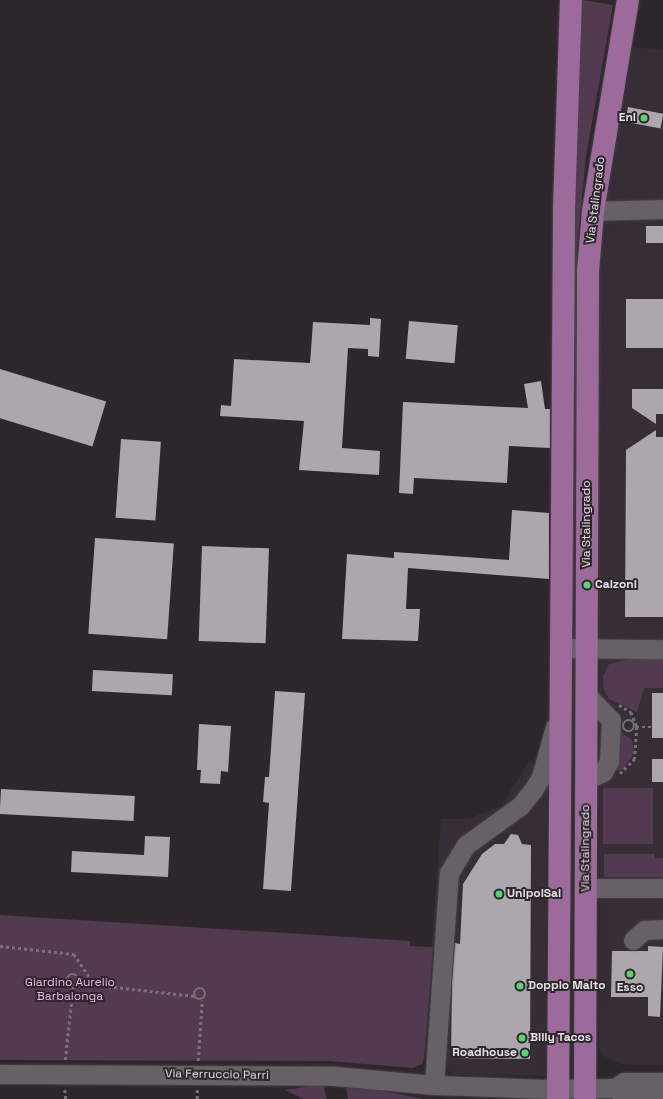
<!DOCTYPE html>
<html>
<head>
<meta charset="utf-8">
<style>
  body { margin:0 }
  #map { position:relative; width:663px; height:1099px; overflow:hidden; background:#2d272c; font-family:"Space Grotesk",sans-serif }
  div>[style] { position:absolute }
  .built>* { inset:0; background:#372d37 }
  .green>* { inset:0; background:#523b50; transform-origin:0 0 }
  .building>* { inset:0; background:#ada6ad; transform-origin:0 0 }
  .path>* { height:2.5px; margin-top:-1.25px; transform-origin:0; background:repeating-linear-gradient(90deg,#777276 0 3px,transparent 0 6px) }
  .path>.ring { margin:-1.25px; padding:0; box-sizing:content-box; background:none; border:2.5px solid #777276; border-radius:50% }
  .roads { filter:drop-shadow(0 0 1px #474247) drop-shadow(0 0 1px #474247) }
  .minor>* { height:19px; margin:-9.5px; padding:0 9.5px; transform-origin:9.5px; border-radius:9.5px; background:#676167 }
  .major>* { height:22px; margin:-11px; padding:0 11px; transform-origin:11px; border-radius:11px; background:#9c6b9b }
  .dots>* { width:11px; height:11px; translate:-50% -50%; box-sizing:border-box; border:2px solid #2d272c; border-radius:50% }
  span { translate:-50% -50%; white-space:nowrap; text-align:center; line-height:1.15; -webkit-text-stroke:4px #2d272c; paint-order:stroke }
  .poi-label { font-size:12px; color:#e6e2e5; font-weight:700 }
  .right { translate:-100% -50%; text-align:right }
  .left { translate:0 -50%; text-align:left }
  .street-label { font-size:12px; color:#e6e2e5 }
  .park-label { font-size:12px; color:#f2b5ef }
</style>
</head>
<body>
<div id="map">
  <div class="built">
    <div style="clip-path:polygon(633px 47px,663px 50px,663px 649px,599px 649px,598px 248px)"></div>
    <div style="clip-path:polygon(600px 657px,663px 657px,663px 1065px,621px 1064px,602px 1055px,599px 1049px)"></div>
    <div style="clip-path:polygon(530px 760px,547px 777px,545px 1076px,452px 1075px,441px 1060px,424px 1058px,441px 819px,468px 819px,501px 806px)"></div>
  </div>
  <div class="green">
    <div style="clip-path:polygon(582px 0,613px 5px,586px 156px,577px 248px,573px 627px,570px 627px,571px 290px)"></div>
    <div style="clip-path:polygon(633px 658px,663px 659px,663px 688px,644px 688px,637px 712px,609px 699px,604px 690px,603px 677px,609px 664px)"></div>
    <div style="clip-path:polygon(621px 732px,632px 740px,634px 753px,623px 770px,614px 770px,607px 778px)"></div>
    <div style="left:603px;top:788px;width:50px;height:56px"></div>
    <div style="clip-path:polygon(604px 854px,655px 854px,655px 858px,663px 858px,663px 877px,604px 877px)"></div>
    <div style="clip-path:polygon(0 915px,410px 941px,410px 946px,433px 947px,424px 1058px,422px 1064px,413px 1068px,329px 1061px,0 1060px)"></div>
    <div style="clip-path:polygon(323px 1084px,327px 1099px,304px 1099px,285px 1090px)"></div>
    <div style="clip-path:polygon(346px 1088px,373px 1089px,424px 1099px,348px 1099px)"></div>
  </div>
  <div class="building">
    <div style="left:628px;top:107px;width:36px;height:15px;rotate:11deg"></div>
    <div style="left:663px;top:226px;width:17px;height:17px;rotate:90deg"></div>
    <div style="left:663px;top:299px;width:49px;height:37px;rotate:90deg"></div>
    <div style="clip-path:polygon(370px 318px,381px 319px,379px 357px,368px 356px,368px 349px,348px 348px,342px 448px,380px 451px,379px 475px,299px 470px,304px 421px,220px 416px,221px 405px,231px 406px,234px 359px,310px 363px,313px 322px,370px 325px)"></div>
    <div style="left:409px;top:321px;width:49px;height:38px;rotate:5deg"></div>
    <div style="left:0;top:369px;width:111px;height:47px;rotate:17deg"></div>
    <div style="clip-path:polygon(541px 381px,545px 409px,550px 409px,550px 448px,509px 446px,507px 483px,414px 478px,413px 494px,399px 493px,403px 402px,528px 408px,524px 384px)"></div>
    <div style="clip-path:polygon(632px 389px,663px 389px,663px 414px,656px 414px,656px 424px,632px 408px)"></div>
    <div style="clip-path:polygon(656px 430px,656px 437px,663px 437px,663px 617px,625px 617px,626px 450px)"></div>
    <div style="left:121px;top:439px;width:40px;height:79px;rotate:4deg"></div>
    <div style="clip-path:polygon(512px 510px,549px 513px,549px 579px,408px 568px,406px 609px,420px 609px,418px 641px,342px 639px,347px 554px,394px 558px,394px 552px,509px 560px)"></div>
    <div style="left:95px;top:538px;width:79px;height:96px;rotate:4deg"></div>
    <div style="left:202px;top:546px;width:67px;height:95px;rotate:2deg"></div>
    <div style="left:93px;top:670px;width:80px;height:21px;rotate:3deg"></div>
    <div style="clip-path:polygon(275px 691px,305px 693px,291px 891px,263px 889px,269px 803px,263px 802px,265px 777px,269px 777px)"></div>
    <div style="left:652px;top:693px;width:11px;height:45px"></div>
    <div style="clip-path:polygon(199px 724px,231px 726px,228px 772px,221px 771px,220px 784px,200px 783px,201px 770px,197px 770px)"></div>
    <div style="left:652px;top:759px;width:11px;height:23px"></div>
    <div style="left:1px;top:789px;width:134px;height:25px;rotate:3deg"></div>
    <div style="clip-path:polygon(511px 834px,518px 835px,522px 844px,531px 845px,530px 1059px,451px 1058px,452px 981px,455px 943px,460px 944px,463px 884px,482px 854px,495px 844px,504px 844px)"></div>
    <div style="clip-path:polygon(145px 836px,170px 837px,168px 877px,71px 872px,72px 851px,144px 855px)"></div>
    <div style="clip-path:polygon(648px 946px,663px 947px,660px 1017px,648px 1016px,648px 997px,611px 997px,612px 951px,648px 951px)"></div>
  </div>
  <div class="path">
    <div style="left:619px;top:705px;width:14px;rotate:30deg"></div>
    <div style="left:631px;top:712px;width:16px;rotate:68deg"></div>
    <div style="left:637px;top:727px;width:32px;rotate:94deg"></div>
    <div style="left:635px;top:759px;width:21px;rotate:135deg"></div>
    <div class="ring" style="left:623px;top:720px;width:9.5px;height:9.5px"></div>
    <div style="left:636px;top:727px;width:15px"></div>
    <div style="left:0;top:946px;width:74px;rotate:6.2deg"></div>
    <div style="left:74px;top:954px;width:37px;rotate:56deg"></div>
    <div class="ring" style="left:67px;top:974px;width:9.5px;height:9.5px"></div>
    <div style="left:78px;top:983px;width:117px;rotate:6.4deg"></div>
    <div class="ring" style="left:194px;top:988px;width:9.5px;height:9.5px"></div>
    <div style="left:65px;top:1060px;width:74px;rotate:-83.8deg"></div>
    <div style="left:198px;top:1061px;width:61px;rotate:-86.2deg"></div>
    <div style="left:65px;top:1090px;width:9px;rotate:84deg"></div>
    <div style="left:197px;top:1099px;width:9px;rotate:-90deg"></div>
  </div>
  <div class="roads">
    <div class="minor">
      <div style="left:593px;top:211px;width:70px;rotate:-1.6deg"></div>
      <div style="left:562px;top:648px;width:101px;rotate:0.6deg"></div>
      <div style="left:586px;top:780px;width:19px;rotate:-25deg"></div>
      <div style="left:603px;top:772px;width:13px;rotate:-61deg"></div>
      <div style="left:609px;top:761px;width:41px;rotate:-87.2deg"></div>
      <div style="left:611px;top:720px;width:36px;rotate:-134deg"></div>
      <div style="left:585px;top:888px;width:78px"></div>
      <div style="left:633px;top:940px;width:15px;rotate:-42deg"></div>
      <div style="left:644px;top:930px;width:19px;rotate:-3deg"></div>
      <div style="left:0;top:1074px;width:335px;rotate:0.3deg"></div>
      <div style="left:335px;top:1076px;width:99px;rotate:5.2deg"></div>
      <div style="left:434px;top:1085px;width:113px;rotate:2deg"></div>
      <div style="left:547px;top:1089px;width:68px;rotate:-0.8deg"></div>
      <div style="left:615px;top:1088px;width:11px;rotate:-34deg"></div>
      <div style="left:624px;top:1082px;width:39px"></div>
      <div style="left:434px;top:1085px;width:213px;rotate:-86deg"></div>
      <div style="left:449px;top:873px;width:33px;rotate:-59deg"></div>
      <div style="left:466px;top:845px;width:67px;rotate:-35.8deg"></div>
      <div style="left:520px;top:806px;width:21px;rotate:-51deg"></div>
      <div style="left:533px;top:790px;width:15px;rotate:-58deg"></div>
      <div style="left:541px;top:777px;width:52px;rotate:-74.4deg"></div>
      <div style="left:615px;top:1088px;width:12px;rotate:42deg"></div>
      <div style="left:624px;top:1096px;width:39px;rotate:1deg"></div>
    </div>
    <div class="major">
      <div style="left:558px;top:1099px;width:889px;rotate:-89.61deg"></div>
      <div style="left:564px;top:210px;width:210px;rotate:-88.1deg"></div>
      <div style="left:585px;top:1099px;width:828px;rotate:-89.79deg"></div>
      <div style="left:588px;top:271px;width:60px;rotate:-85.2deg"></div>
      <div style="left:593px;top:211px;width:214px;rotate:-80.6deg"></div>
    </div>
  </div>
  <div class="dots">
    <div style="left:644px;top:118px;background:#55d671"></div>
    <div style="left:587px;top:585px;background:#55d671"></div>
    <div style="left:499px;top:894px;background:#55d671"></div>
    <div style="left:630px;top:974px;background:#55d671"></div>
    <div style="left:520px;top:986px;background:#55d671"></div>
    <div style="left:522px;top:1038px;background:#55d671"></div>
    <div style="left:525px;top:1053px;background:#55d671"></div>
  </div>
  <div class="poi-label">
    <span class="right" style="left:636px;top:118px">Eni</span>
    <span class="left" style="left:595px;top:585px">Calzoni</span>
    <span class="left" style="left:507px;top:894px">UnipolSai</span>
    <span class="left" style="left:528px;top:986px">Doppio Malto</span>
    <span style="left:630px;top:988px">Esso</span>
    <span class="left" style="left:530px;top:1038px">Billy Tacos</span>
    <span class="right" style="left:517px;top:1053px">Roadhouse</span>
  </div>
  <div class="street-label">
    <span style="left:596px;top:200px;rotate:-83deg">Via Stalingrado</span>
    <span style="left:587px;top:524px;rotate:-90deg">Via Stalingrado</span>
    <span style="left:586px;top:848px;rotate:-90deg">Via Stalingrado</span>
    <span style="left:217px;top:1075px;rotate:1deg">Via Ferruccio Parri</span>
  </div>
  <div class="park-label">
    <span style="left:70px;top:990px">Giardino Aurelio<br>Barbalonga</span>
  </div>
</div>
</body>
</html>
